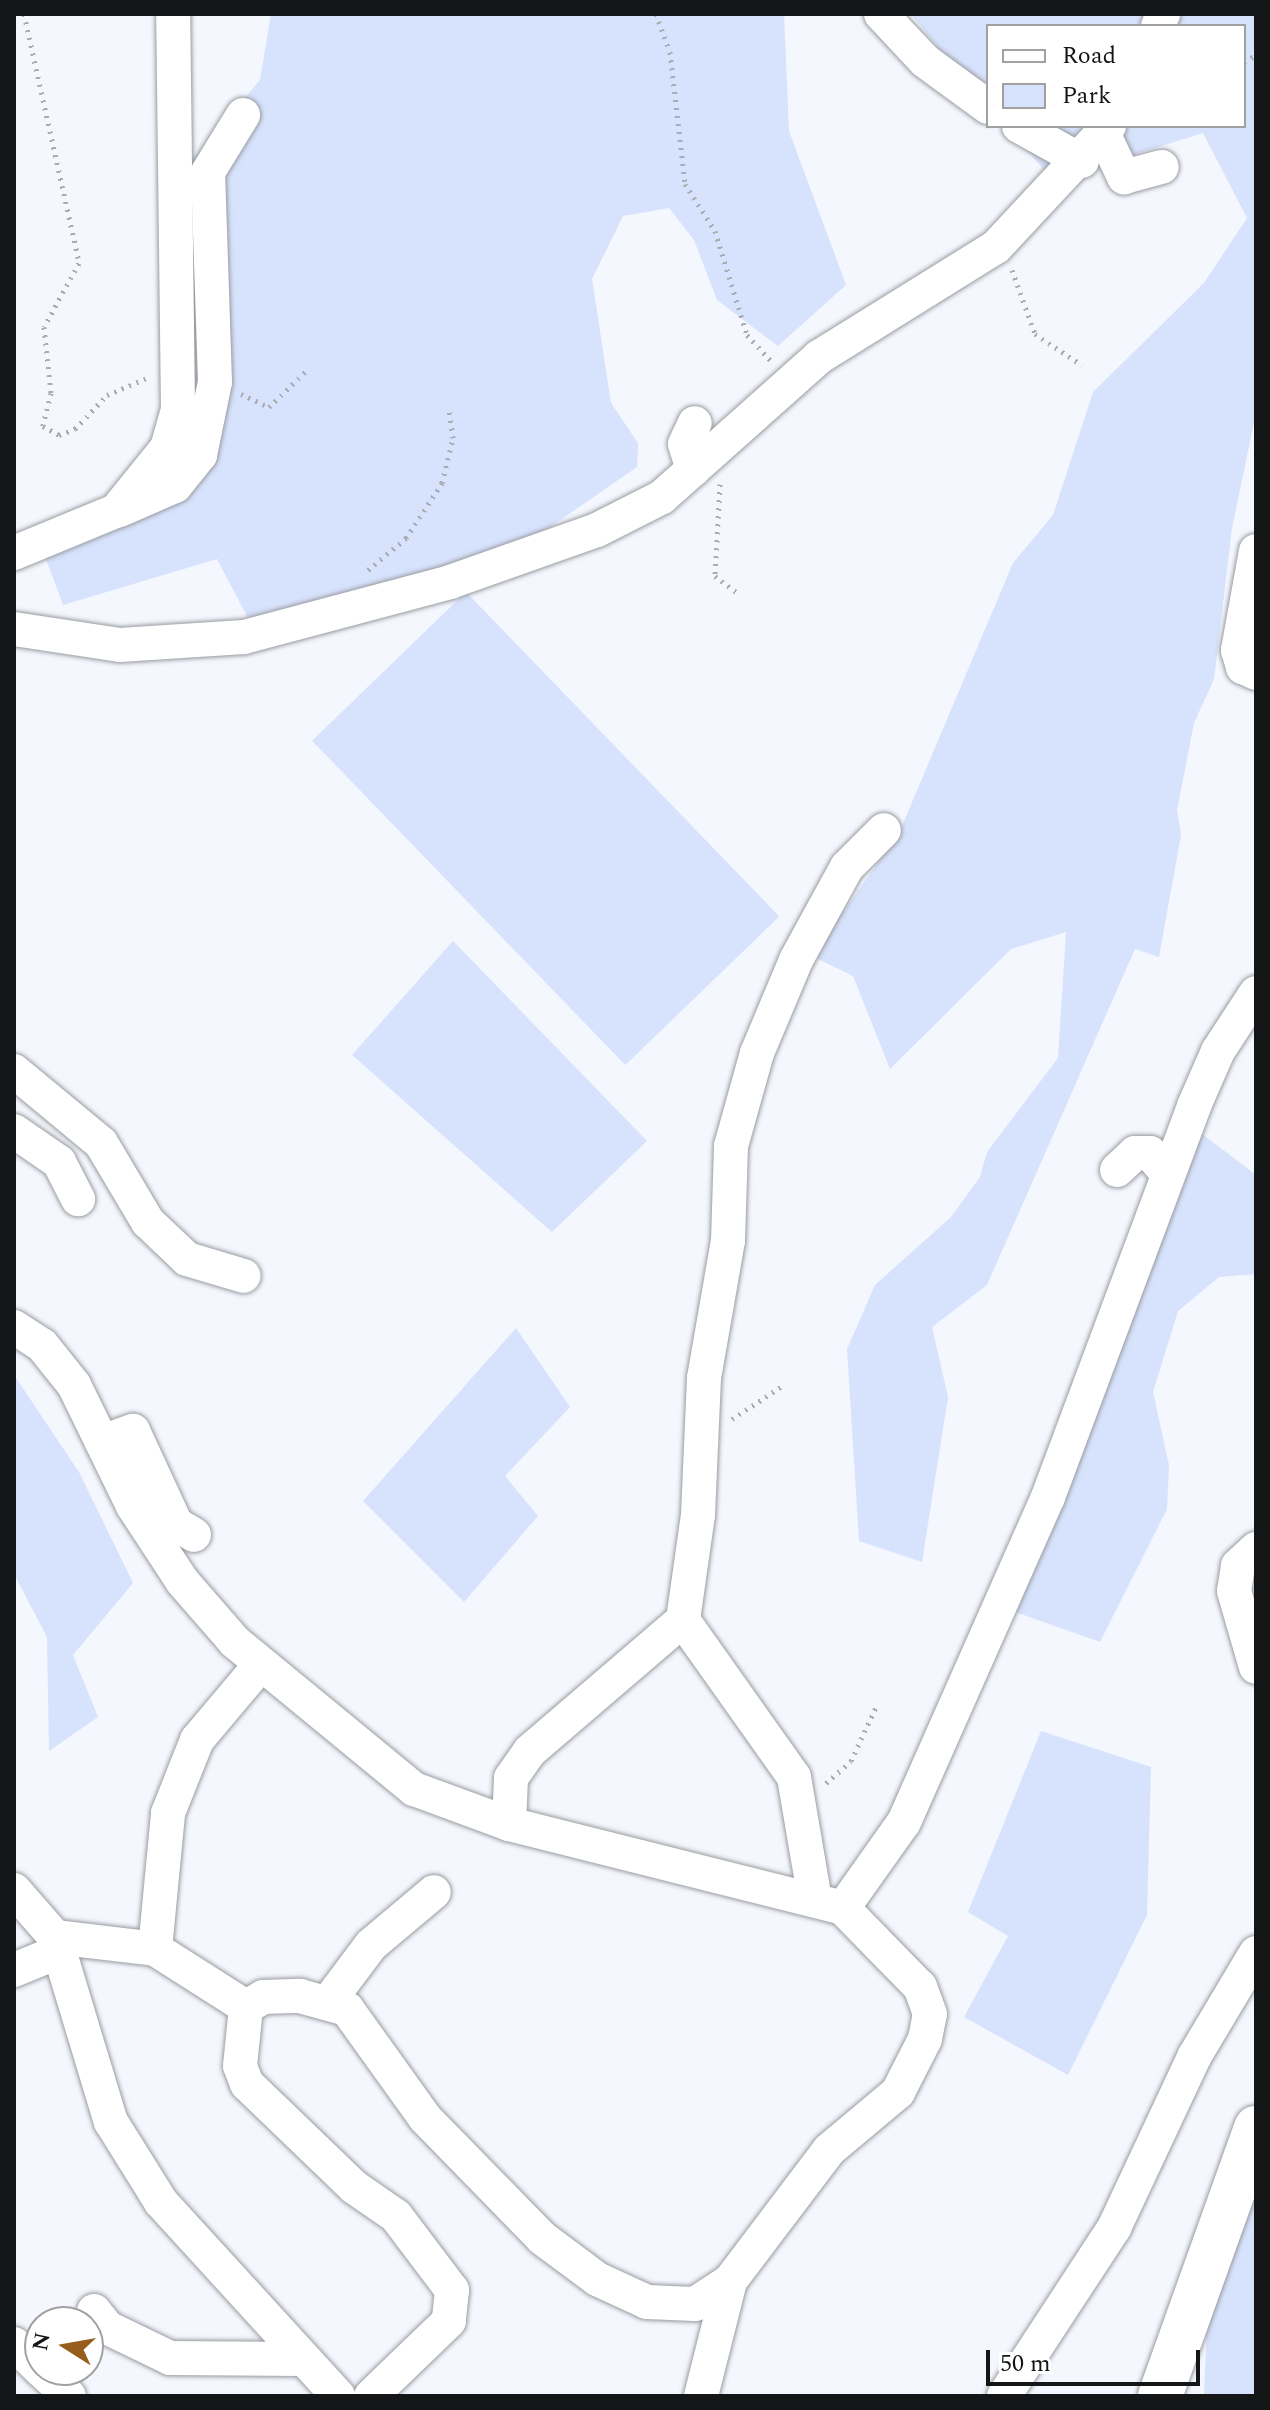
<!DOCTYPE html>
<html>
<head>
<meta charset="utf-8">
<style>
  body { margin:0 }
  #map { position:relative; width:1270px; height:2410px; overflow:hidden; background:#f4f7fd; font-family:Spectral,serif }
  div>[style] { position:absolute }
  .green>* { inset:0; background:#d7e2fc; transform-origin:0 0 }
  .path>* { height:5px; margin-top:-2.5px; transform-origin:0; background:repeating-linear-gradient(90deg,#aaacb1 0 2px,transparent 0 8px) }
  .roads { filter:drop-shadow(0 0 2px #999ca1) drop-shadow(0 0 2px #999ca1) }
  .minor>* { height:34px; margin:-17px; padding:0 17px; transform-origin:17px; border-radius:17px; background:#fff }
  .tertiary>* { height:44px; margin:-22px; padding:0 22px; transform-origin:22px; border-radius:22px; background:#fff }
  span { translate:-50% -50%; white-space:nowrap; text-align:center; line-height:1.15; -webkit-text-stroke:8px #fff; paint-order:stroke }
  .frame { position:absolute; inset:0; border:16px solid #141517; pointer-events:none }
  .legend { position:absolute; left:986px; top:24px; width:260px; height:104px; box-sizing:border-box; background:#fff; border:2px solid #a1a1a2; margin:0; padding:10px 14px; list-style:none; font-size:24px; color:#141517 }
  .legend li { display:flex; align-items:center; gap:16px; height:40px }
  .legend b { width:40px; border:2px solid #a1a1a2 }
  .north { position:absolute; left:24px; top:2306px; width:80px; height:80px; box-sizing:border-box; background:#fff; border:2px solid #a1a1a2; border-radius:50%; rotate:281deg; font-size:22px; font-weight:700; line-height:32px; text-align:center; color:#141517 }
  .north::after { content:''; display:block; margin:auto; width:28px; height:36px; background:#975d1a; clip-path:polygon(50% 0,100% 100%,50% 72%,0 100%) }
  .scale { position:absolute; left:986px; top:2350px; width:214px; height:36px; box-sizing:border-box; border:4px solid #141517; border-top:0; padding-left:10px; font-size:24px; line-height:28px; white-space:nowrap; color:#141517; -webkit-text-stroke:6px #fff; paint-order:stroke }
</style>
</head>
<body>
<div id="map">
  <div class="green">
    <div style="clip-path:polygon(271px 14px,784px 14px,789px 131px,846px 285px,778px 346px,717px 300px,694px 240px,669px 208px,623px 216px,592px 279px,611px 403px,638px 443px,637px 467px,530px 541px,250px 622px,217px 559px,63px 605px,36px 532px,110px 516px,161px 426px,185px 168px,260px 80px)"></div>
    <div style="clip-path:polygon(911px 14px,1256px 14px,1256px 413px,1232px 528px,1214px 679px,1194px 723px,1177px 810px,1181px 835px,1159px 957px,1135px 949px,987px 1285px,932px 1327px,948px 1397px,922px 1562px,859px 1541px,847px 1349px,875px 1285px,951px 1217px,980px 1177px,987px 1152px,1058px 1058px,1066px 932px,1011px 949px,890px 1069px,853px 976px,812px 956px,899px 833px,1013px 563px,1053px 515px,1093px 392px,1204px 283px,1247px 218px,1203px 133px,1053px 180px,1006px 126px,1244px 126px,1244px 26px,988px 26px,988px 109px)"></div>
    <div style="left:466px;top:592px;width:451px;height:214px;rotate:46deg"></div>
    <div style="clip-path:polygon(453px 941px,647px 1141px,552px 1232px,352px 1055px)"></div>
    <div style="clip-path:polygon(1193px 1127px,1256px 1175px,1256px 1274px,1219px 1277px,1178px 1311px,1153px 1392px,1169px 1465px,1167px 1509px,1100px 1642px,1015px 1612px)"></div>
    <div style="clip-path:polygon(516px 1328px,570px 1407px,505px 1476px,538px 1516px,464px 1602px,363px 1501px)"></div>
    <div style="clip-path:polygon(14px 1375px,79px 1472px,133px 1583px,73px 1655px,98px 1717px,49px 1751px,47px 1637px,14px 1574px)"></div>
    <div style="clip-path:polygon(1041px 1731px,1151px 1767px,1147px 1915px,1068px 2075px,964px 2017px,1008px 1936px,968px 1912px)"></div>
    <div style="clip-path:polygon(1213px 2184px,1256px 2202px,1256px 2396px,1204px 2396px)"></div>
  </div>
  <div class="path">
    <div style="left:24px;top:14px;width:255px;rotate:77.5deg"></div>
    <div style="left:79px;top:263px;width:73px;rotate:118.7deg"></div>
    <div style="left:44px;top:327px;width:66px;rotate:83.9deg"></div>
    <div style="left:51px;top:393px;width:34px;rotate:104deg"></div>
    <div style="left:43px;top:426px;width:18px;rotate:29deg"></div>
    <div style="left:59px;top:435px;width:17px;rotate:-21deg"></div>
    <div style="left:75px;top:429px;width:47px;rotate:-46.7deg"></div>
    <div style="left:107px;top:395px;width:43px;rotate:-23deg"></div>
    <div style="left:656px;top:14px;width:40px;rotate:69.8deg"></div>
    <div style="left:670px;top:52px;width:133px;rotate:83.5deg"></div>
    <div style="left:685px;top:184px;width:56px;rotate:57.4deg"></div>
    <div style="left:715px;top:231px;width:109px;rotate:72.9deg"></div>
    <div style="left:747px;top:335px;width:35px;rotate:47deg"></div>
    <div style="left:1244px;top:62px;width:14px;rotate:-30deg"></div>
    <div style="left:1012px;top:270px;width:68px;rotate:70.2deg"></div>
    <div style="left:1035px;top:334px;width:56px;rotate:33.4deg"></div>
    <div style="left:241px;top:394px;width:31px;rotate:25deg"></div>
    <div style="left:269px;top:407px;width:52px;rotate:-44.2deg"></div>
    <div style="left:720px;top:484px;width:92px;rotate:93.1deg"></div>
    <div style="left:715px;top:576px;width:26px;rotate:37deg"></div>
    <div style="left:368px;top:570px;width:50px;rotate:-40.1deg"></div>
    <div style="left:406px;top:538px;width:66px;rotate:-56.8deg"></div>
    <div style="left:442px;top:483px;width:46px;rotate:-76.3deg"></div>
    <div style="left:453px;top:438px;width:28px;rotate:-98deg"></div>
    <div style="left:732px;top:1419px;width:60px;rotate:-33.4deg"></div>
    <div style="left:826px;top:1783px;width:33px;rotate:-41deg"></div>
    <div style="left:851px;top:1761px;width:62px;rotate:-65.1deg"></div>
  </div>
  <div class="roads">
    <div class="minor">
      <div style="left:881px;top:14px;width:64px;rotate:46.9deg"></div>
      <div style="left:925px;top:61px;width:78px;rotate:36.1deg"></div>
      <div style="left:1158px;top:26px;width:13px;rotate:-67deg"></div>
      <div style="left:1019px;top:126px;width:72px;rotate:29.1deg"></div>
      <div style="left:1104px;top:135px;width:47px;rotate:64.5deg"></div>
      <div style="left:1124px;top:177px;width:39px;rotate:-15deg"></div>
      <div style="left:693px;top:470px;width:27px;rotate:-107deg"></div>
      <div style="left:685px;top:444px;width:23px;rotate:-65deg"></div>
      <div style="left:120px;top:510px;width:60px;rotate:-23.6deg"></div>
      <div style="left:175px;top:486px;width:40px;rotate:-51deg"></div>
      <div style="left:200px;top:455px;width:75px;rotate:-78.4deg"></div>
      <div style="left:215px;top:382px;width:210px;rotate:-91.9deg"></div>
      <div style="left:208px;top:172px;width:67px;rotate:-58.4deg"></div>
      <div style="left:1256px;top:551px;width:101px;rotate:100.3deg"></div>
      <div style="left:1238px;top:650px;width:18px;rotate:74deg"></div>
      <div style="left:1243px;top:667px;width:14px;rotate:25deg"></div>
      <div style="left:14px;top:553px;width:110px;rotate:-22.4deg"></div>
      <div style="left:116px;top:511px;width:81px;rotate:-51deg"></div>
      <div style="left:167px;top:448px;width:40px;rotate:-74deg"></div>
      <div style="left:178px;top:410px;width:396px;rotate:-90.7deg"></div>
      <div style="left:14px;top:629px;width:107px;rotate:8.6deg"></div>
      <div style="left:120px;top:645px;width:124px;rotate:-3.7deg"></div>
      <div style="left:244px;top:637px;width:213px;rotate:-14.9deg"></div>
      <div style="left:450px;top:582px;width:156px;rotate:-19.5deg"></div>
      <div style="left:597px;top:530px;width:73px;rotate:-26.9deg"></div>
      <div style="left:662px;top:497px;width:210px;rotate:-41.7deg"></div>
      <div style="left:819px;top:357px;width:208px;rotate:-31.9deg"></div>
      <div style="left:996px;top:247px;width:166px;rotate:-47deg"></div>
      <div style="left:14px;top:1071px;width:113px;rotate:39.6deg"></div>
      <div style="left:101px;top:1143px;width:92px;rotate:59.3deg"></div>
      <div style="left:148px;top:1222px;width:54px;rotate:43.5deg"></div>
      <div style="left:187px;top:1259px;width:59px;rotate:16.6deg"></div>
      <div style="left:14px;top:1131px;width:55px;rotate:34.6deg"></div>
      <div style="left:59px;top:1162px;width:42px;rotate:62.8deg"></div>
      <div style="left:1117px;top:1170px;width:25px;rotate:-43deg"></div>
      <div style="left:1135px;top:1153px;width:15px"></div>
      <div style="left:1150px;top:1153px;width:26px;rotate:50deg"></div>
      <div style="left:14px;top:1327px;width:33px;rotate:33deg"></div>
      <div style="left:42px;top:1345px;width:51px;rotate:51.3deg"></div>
      <div style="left:74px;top:1385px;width:135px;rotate:64deg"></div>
      <div style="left:133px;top:1506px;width:90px;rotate:56.8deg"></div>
      <div style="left:182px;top:1581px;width:81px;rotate:49deg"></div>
      <div style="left:235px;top:1642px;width:232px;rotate:39.4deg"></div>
      <div style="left:414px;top:1789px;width:101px;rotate:20.2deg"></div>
      <div style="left:509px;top:1824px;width:344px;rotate:14.1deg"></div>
      <div style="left:843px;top:1908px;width:105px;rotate:-54.7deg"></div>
      <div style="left:904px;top:1822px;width:355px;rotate:-66.1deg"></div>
      <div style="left:1048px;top:1497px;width:417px;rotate:-69.5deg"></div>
      <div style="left:1194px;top:1106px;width:60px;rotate:-66.4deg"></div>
      <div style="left:1218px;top:1051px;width:69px;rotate:-56.8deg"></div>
      <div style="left:102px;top:1442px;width:33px;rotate:-20deg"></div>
      <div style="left:133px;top:1431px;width:102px;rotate:65.2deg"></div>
      <div style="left:176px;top:1524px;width:21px;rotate:31deg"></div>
      <div style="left:1256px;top:1549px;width:25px;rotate:137deg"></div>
      <div style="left:1238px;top:1566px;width:25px;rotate:99deg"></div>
      <div style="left:1234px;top:1591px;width:79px;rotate:73.9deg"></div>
      <div style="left:509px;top:1824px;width:46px;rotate:-87.5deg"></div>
      <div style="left:511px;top:1778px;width:33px;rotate:-55deg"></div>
      <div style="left:530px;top:1751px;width:201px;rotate:-40.6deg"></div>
      <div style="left:14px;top:1890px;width:62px;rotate:48.9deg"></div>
      <div style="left:55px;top:1937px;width:193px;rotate:73.2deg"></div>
      <div style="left:111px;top:2122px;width:94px;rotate:58deg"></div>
      <div style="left:161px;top:2202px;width:263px;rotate:47.6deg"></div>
      <div style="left:815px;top:1900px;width:125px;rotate:-99.7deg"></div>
      <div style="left:794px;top:1777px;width:192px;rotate:-125.3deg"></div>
      <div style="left:683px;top:1620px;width:106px;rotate:-81.9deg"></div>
      <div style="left:698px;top:1515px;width:137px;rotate:-87.5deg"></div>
      <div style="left:704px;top:1378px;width:139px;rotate:-80.1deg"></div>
      <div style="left:728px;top:1241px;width:95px;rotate:-88.2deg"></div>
      <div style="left:731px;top:1146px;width:97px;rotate:-74.4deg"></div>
      <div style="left:757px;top:1053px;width:101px;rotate:-67.2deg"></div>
      <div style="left:796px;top:960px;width:106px;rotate:-61.3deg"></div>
      <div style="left:847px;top:867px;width:52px;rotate:-45deg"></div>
      <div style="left:55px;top:1937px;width:101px;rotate:6.8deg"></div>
      <div style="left:155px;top:1949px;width:108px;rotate:32.5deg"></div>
      <div style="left:246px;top:2007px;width:59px;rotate:95.8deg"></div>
      <div style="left:240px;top:2066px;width:19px;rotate:69deg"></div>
      <div style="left:247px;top:2084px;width:149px;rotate:43.9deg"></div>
      <div style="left:354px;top:2187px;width:51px;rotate:34.6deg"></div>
      <div style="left:396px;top:2216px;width:93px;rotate:52.9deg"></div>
      <div style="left:452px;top:2290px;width:31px;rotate:96deg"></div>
      <div style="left:449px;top:2321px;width:108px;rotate:136.1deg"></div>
      <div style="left:155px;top:1949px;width:137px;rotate:-84.5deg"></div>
      <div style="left:168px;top:1813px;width:79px;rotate:-68.3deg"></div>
      <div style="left:197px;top:1740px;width:99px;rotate:-49.9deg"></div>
      <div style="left:14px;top:1970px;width:48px;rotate:-22.2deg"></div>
      <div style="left:329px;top:2001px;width:70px;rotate:-53.1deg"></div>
      <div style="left:371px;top:1945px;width:82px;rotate:-40.1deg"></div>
      <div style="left:246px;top:2007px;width:20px;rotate:-30deg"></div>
      <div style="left:263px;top:1997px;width:37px;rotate:-2deg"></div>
      <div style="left:300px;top:1996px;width:49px;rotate:15.5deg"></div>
      <div style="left:347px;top:2009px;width:134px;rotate:54.4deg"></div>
      <div style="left:425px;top:2118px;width:168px;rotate:45.7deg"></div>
      <div style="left:542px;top:2238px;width:69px;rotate:36.7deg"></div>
      <div style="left:597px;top:2279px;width:55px;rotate:24.7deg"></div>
      <div style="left:647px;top:2302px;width:48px;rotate:2.4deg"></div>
      <div style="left:695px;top:2304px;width:42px;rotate:-33.3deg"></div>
      <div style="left:730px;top:2281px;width:164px;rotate:-52.9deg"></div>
      <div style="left:829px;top:2150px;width:90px;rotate:-40deg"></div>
      <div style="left:898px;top:2092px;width:59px;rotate:-63deg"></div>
      <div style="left:925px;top:2039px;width:25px;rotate:-79deg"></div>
      <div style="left:930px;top:2014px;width:29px;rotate:-110deg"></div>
      <div style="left:920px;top:1987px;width:110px;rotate:-134.3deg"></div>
      <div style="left:94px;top:2311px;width:22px;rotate:51deg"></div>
      <div style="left:108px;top:2328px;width:69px;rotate:25.8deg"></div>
      <div style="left:170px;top:2358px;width:131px;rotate:0.4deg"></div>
      <div style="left:14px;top:2344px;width:36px;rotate:44deg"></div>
      <div style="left:41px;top:2370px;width:38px;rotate:43deg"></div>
      <div style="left:701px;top:2396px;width:119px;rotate:-75.8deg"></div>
      <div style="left:1004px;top:2396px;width:201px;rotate:-56.8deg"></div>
      <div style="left:1114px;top:2228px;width:189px;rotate:-64.9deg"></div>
      <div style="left:1194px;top:2057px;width:121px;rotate:-59.2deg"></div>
    </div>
    <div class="tertiary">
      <div style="left:1160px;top:2396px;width:285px;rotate:-70.3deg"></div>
    </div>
  </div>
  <div class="frame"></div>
  <ul class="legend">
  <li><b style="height:10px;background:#fff"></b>Road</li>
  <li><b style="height:22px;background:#d7e2fc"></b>Park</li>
  </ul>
  <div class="north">N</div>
  <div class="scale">50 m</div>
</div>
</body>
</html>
